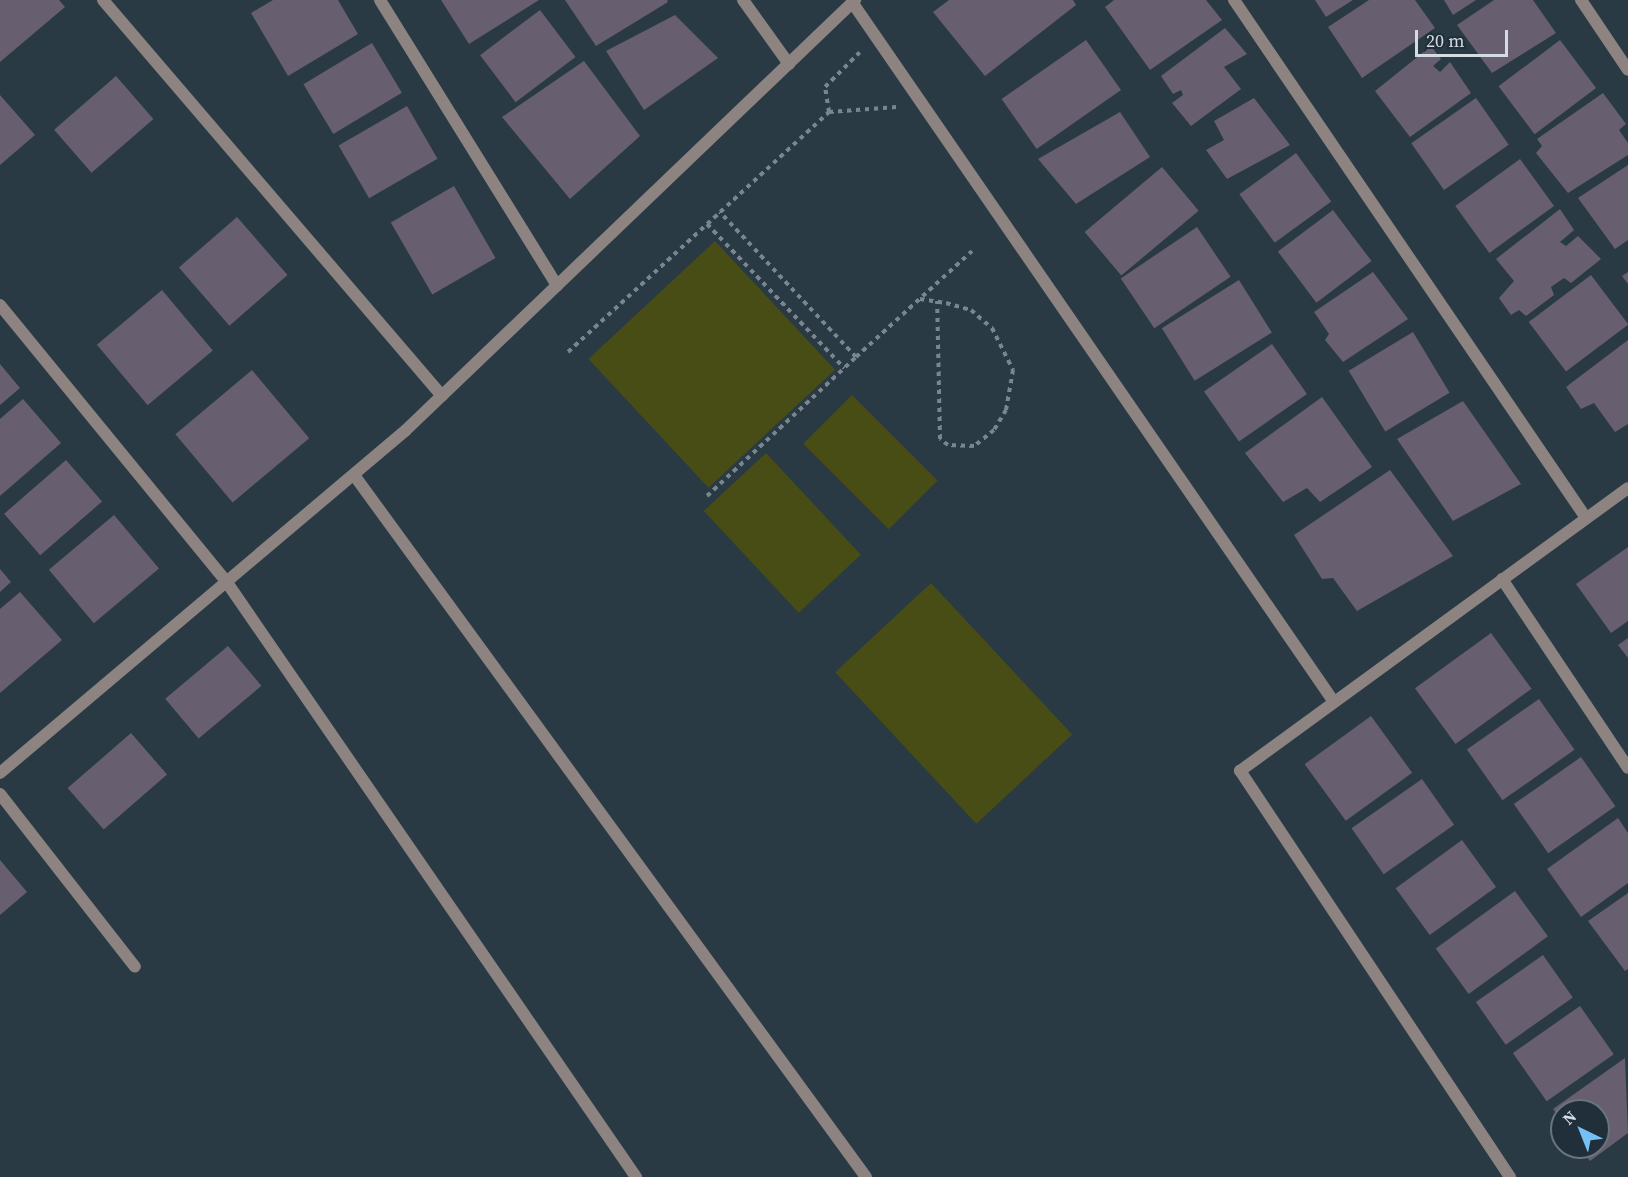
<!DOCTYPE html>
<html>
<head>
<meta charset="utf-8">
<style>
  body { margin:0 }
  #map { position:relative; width:1628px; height:1177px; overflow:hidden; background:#2a3a45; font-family:"Source Serif 4",serif }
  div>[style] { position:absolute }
  .green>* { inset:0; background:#474d14; transform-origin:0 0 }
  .building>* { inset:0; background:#675e6f; transform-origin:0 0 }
  .path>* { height:4px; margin-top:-2px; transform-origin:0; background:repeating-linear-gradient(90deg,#79868f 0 4.5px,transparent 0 9px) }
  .minor>* { height:12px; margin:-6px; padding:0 6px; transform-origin:6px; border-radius:6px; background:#8d8381 }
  span { translate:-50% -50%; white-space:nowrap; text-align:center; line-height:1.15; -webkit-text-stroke:6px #202f3a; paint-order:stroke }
  .north { position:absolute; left:1550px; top:1099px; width:60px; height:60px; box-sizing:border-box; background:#202f3a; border:2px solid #68747e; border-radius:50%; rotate:317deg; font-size:16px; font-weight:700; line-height:24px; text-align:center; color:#d3dce3 }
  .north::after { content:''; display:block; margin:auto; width:21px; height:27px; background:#75c0f6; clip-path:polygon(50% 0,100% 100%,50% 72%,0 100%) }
  .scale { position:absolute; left:1415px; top:30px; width:93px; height:27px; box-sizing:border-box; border:3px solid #d3dce3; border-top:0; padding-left:8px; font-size:18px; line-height:21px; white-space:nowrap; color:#d3dce3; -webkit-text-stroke:4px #202f3a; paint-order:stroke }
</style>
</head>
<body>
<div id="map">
  <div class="green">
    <div style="left:715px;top:241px;width:176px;height:173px;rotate:47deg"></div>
    <div style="left:852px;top:395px;width:121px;height:69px;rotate:45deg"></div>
    <div style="left:766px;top:453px;width:139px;height:85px;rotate:47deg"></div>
    <div style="left:931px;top:583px;width:207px;height:131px;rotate:47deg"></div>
  </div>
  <div class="building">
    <div style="clip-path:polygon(0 0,59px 0,65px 7px,0 62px)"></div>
    <div style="clip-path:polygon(273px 0,338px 0,358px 34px,288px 76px,251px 13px)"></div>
    <div style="clip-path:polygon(441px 0,539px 0,469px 44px)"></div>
    <div style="clip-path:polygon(565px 0,667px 0,668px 2px,596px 46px)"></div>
    <div style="clip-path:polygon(949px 0,1073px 0,1076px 5px,985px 76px,933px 12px)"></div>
    <div style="clip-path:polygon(1114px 0,1206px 0,1222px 20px,1150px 70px,1105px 7px)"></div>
    <div style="clip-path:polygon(1315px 0,1353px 0,1326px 17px)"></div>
    <div style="clip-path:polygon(1369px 0,1415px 0,1435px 28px,1362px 78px,1328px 27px)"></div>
    <div style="clip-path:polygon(1444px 0,1476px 0,1453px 15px)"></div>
    <div style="clip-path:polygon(1494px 0,1533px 0,1556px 33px,1492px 73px,1457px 25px)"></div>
    <div style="left:540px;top:10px;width:59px;height:75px;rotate:53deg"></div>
    <div style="clip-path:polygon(675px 15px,718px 58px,644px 110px,606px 51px)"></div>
    <div style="clip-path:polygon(1225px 28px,1247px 54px,1224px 67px,1241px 89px,1191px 126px,1172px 103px,1183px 95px,1181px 90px,1173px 94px,1161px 76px)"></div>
    <div style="left:1086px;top:40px;width:61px;height:103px;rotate:55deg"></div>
    <div style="left:1560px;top:40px;width:60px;height:77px;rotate:53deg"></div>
    <div style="left:372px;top:43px;width:58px;height:80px;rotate:59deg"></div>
    <div style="clip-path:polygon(1431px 46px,1441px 59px,1433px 66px,1440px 72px,1450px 62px,1471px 93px,1410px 137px,1375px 91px)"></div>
    <div style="clip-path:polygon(584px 61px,640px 136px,570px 199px,502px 117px)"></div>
    <div style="left:116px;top:76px;width:57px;height:82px;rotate:49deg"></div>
    <div style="clip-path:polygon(1603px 93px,1626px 124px,1619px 130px,1628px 143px,1628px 155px,1568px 193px,1536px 153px,1542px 146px,1537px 139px)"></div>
    <div style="clip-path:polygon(0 95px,35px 135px,0 165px)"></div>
    <div style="clip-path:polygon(1254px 98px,1290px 145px,1227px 179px,1206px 150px,1224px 140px,1214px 121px)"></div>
    <div style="left:1476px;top:98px;width:57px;height:79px;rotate:55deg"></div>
    <div style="left:407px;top:106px;width:61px;height:79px;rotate:60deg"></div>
    <div style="clip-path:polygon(1120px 112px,1150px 157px,1076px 204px,1038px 159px)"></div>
    <div style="left:1296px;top:153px;width:60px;height:70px;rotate:54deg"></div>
    <div style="left:1520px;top:159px;width:58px;height:80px;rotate:54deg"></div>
    <div style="clip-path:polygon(1628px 165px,1628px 240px,1615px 249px,1578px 198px)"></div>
    <div style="left:1162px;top:167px;width:57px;height:101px;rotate:50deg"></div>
    <div style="left:454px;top:186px;width:83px;height:73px;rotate:60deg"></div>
    <div style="clip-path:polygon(1560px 209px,1574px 230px,1560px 242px,1566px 246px,1578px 236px,1601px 259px,1571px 283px,1564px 278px,1551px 287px,1554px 295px,1526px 316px,1519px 310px,1511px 315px,1499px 298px,1514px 281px,1496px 259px)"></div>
    <div style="left:1333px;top:210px;width:64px;height:69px;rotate:53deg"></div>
    <div style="left:237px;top:217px;width:77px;height:77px;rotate:49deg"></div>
    <div style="left:1197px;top:227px;width:60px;height:92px;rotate:56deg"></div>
    <div style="clip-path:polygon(1373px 272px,1408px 319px,1343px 362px,1325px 340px,1329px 334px,1314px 312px)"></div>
    <div style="clip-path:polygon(1628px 272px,1628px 284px,1622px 276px)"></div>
    <div style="left:1591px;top:275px;width:62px;height:78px;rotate:53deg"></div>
    <div style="left:1239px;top:280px;width:62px;height:91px;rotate:58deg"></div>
    <div style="left:162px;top:290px;width:79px;height:85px;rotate:50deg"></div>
    <div style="left:1413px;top:332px;width:71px;height:75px;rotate:59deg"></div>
    <div style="clip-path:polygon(1628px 340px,1628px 424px,1615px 432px,1594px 403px,1581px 409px,1566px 387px)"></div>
    <div style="left:1272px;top:344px;width:61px;height:83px;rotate:55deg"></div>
    <div style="clip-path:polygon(0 364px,20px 388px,0 405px)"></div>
    <div style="left:252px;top:370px;width:89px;height:100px;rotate:50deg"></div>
    <div style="clip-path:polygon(1322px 397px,1372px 467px,1320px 502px,1307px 488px,1283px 502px,1245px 453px)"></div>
    <div style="clip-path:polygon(23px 399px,61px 443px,0 496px,0 419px)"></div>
    <div style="clip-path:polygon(1463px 401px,1521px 484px,1453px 521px,1397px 439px)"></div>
    <div style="left:66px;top:460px;width:55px;height:82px;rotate:49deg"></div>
    <div style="clip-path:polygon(1390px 470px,1453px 556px,1357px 611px,1333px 578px,1322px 579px,1294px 535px)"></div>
    <div style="left:114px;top:515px;width:70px;height:85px;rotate:50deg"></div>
    <div style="clip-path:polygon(1628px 547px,1628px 621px,1611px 633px,1576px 584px)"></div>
    <div style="clip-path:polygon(0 569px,11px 582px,0 592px)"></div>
    <div style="clip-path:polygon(20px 592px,62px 640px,0 693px,0 609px)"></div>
    <div style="left:1491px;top:633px;width:69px;height:94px;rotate:54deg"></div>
    <div style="clip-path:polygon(1628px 638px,1628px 658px,1618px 645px)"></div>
    <div style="left:228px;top:646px;width:52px;height:82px;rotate:50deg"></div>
    <div style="left:1539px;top:699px;width:62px;height:88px;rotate:55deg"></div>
    <div style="left:1371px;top:716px;width:70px;height:82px;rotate:54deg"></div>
    <div style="left:131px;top:733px;width:55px;height:84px;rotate:49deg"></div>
    <div style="left:1581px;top:757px;width:60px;height:82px;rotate:55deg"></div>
    <div style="left:1422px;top:779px;width:56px;height:86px;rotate:55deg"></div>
    <div style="clip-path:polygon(1618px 818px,1628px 833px,1628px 883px,1581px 917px,1547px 869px)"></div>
    <div style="left:1462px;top:840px;width:58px;height:82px;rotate:54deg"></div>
    <div style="clip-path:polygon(0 860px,27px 892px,0 915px)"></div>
    <div style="left:1515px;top:891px;width:56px;height:98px;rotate:54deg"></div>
    <div style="clip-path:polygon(1628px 893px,1628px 969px,1625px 971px,1588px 921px)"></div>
    <div style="left:1543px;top:955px;width:52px;height:82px;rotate:55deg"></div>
    <div style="left:1580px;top:1006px;width:59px;height:82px;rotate:55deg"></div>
    <div style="clip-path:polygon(1625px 1058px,1628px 1133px,1590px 1161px,1580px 1147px,1598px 1147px,1598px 1111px,1562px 1111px,1562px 1121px,1553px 1109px)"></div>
  </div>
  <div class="path">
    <div style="left:829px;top:112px;width:25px;rotate:-99deg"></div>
    <div style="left:825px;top:87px;width:49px;rotate:-45deg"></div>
    <div style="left:707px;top:224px;width:199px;rotate:46.4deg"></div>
    <div style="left:920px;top:299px;width:26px;rotate:9deg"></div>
    <div style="left:946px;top:303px;width:26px;rotate:16deg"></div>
    <div style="left:971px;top:310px;width:28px;rotate:41deg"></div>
    <div style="left:992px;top:328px;width:47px;rotate:63.4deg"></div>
    <div style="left:1013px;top:370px;width:41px;rotate:99.9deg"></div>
    <div style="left:1006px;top:410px;width:23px;rotate:121deg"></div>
    <div style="left:994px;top:430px;width:26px;rotate:141deg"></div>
    <div style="left:974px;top:446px;width:26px;rotate:-178deg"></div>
    <div style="left:948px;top:445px;width:10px;rotate:-143deg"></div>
    <div style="left:940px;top:439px;width:138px;rotate:-91.2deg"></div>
    <div style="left:568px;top:352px;width:355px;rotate:-42.6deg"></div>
    <div style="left:829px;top:112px;width:68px;rotate:-4.2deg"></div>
    <div style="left:856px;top:357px;width:157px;rotate:-42.4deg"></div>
    <div style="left:707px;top:496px;width:204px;rotate:-43deg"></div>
    <div style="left:856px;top:357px;width:199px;rotate:-133.2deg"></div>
  </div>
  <div class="minor">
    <div style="left:103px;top:0;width:521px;rotate:49.43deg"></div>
    <div style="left:380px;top:0;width:336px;rotate:58.2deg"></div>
    <div style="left:743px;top:0;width:79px;rotate:54.3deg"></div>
    <div style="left:1234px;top:0;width:626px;rotate:55.8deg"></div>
    <div style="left:1581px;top:0;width:84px;rotate:56.1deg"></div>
    <div style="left:852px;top:2px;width:850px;rotate:55.45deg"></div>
    <div style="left:0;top:305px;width:360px;rotate:50.7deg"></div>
    <div style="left:228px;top:584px;width:720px;rotate:55.47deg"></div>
    <div style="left:354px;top:475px;width:869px;rotate:53.9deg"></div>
    <div style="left:1502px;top:579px;width:227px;rotate:56.3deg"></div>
    <div style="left:0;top:773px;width:531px;rotate:-40.19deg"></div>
    <div style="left:406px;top:430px;width:622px;rotate:-43.76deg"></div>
    <div style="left:0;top:794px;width:219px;rotate:52deg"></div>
    <div style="left:1510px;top:1177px;width:488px;rotate:-123.6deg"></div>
    <div style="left:1240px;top:771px;width:480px;rotate:-36.1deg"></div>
  </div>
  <div class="north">N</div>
  <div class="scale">20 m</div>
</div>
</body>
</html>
